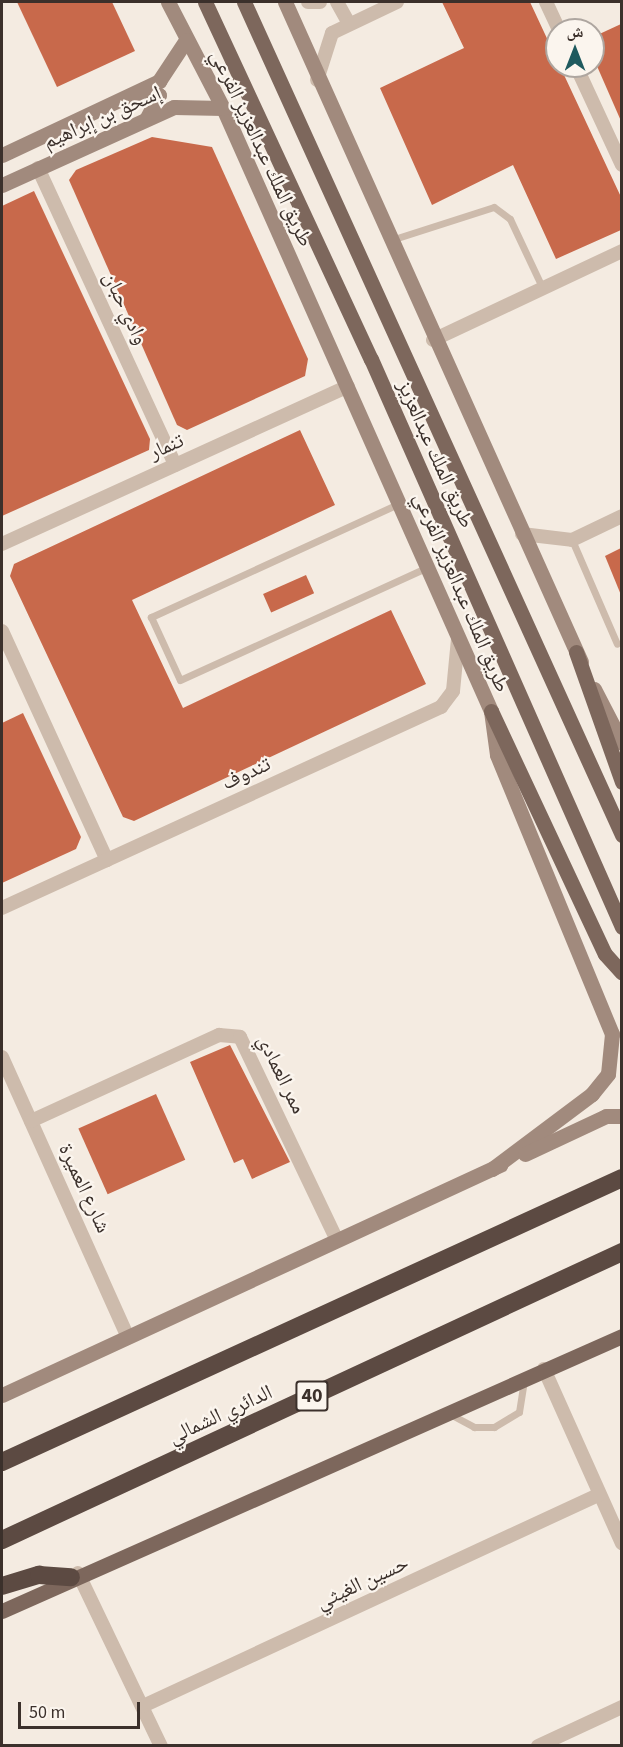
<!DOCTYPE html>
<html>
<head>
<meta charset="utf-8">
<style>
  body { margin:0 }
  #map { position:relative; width:623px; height:1747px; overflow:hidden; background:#f4ebe1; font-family:"Source Sans 3","Noto Naskh Arabic",sans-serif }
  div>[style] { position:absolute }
  .building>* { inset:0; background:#c8694b; transform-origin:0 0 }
  .lane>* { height:7px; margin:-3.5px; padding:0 3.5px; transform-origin:3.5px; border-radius:3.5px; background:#cdbbac }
  .street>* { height:14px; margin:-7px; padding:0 7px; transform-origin:7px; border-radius:7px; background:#cdbbac }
  .secondary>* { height:15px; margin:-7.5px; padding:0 7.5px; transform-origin:7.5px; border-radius:7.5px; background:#a18a7d }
  .primary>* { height:15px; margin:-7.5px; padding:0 7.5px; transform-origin:7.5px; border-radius:7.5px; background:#7d675c }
  .highway>* { height:18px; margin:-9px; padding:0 9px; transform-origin:9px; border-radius:9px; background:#5c4a42 }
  span { translate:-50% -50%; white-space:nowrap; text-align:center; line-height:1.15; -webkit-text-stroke:4.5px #fbf5ee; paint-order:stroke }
  .shield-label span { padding:2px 4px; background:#fbf5ee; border:2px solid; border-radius:4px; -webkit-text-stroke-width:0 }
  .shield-label { font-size:20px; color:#3b302b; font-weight:700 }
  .street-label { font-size:21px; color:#3b302b }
  .frame { position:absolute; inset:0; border:3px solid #3b302b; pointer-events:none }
  .north { position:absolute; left:545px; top:18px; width:60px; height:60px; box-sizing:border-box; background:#fbf5ee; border:2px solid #aea6a0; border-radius:50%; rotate:0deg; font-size:16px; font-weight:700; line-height:24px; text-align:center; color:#3b302b }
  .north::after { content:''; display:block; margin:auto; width:21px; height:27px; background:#1f5a5e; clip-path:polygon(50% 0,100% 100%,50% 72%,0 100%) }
  .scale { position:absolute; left:18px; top:1702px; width:122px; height:27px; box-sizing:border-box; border:3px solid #3b302b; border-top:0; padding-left:8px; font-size:18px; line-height:21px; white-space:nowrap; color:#3b302b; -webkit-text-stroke:4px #fbf5ee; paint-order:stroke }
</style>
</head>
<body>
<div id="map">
  <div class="building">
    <div style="clip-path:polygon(17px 2px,112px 2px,135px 51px,57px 87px)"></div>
    <div style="clip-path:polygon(442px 2px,530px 2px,621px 197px,621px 230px,556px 259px,513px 165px,432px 205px,380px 88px,464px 48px)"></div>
    <div style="clip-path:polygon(621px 24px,621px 121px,593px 57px,593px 37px)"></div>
    <div style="clip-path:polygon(152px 137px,212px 147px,308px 359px,305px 376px,187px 430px,177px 425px,69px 180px,76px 170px)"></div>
    <div style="clip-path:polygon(34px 191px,150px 439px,149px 450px,2px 516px,2px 206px)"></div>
    <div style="clip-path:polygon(300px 430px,335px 505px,132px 600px,183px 708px,391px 610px,426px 684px,134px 821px,123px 817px,10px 576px,14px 564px)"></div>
    <div style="clip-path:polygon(621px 548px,621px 595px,605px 556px)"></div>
    <div style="left:306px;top:575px;width:20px;height:47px;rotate:66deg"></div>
    <div style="clip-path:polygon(23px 713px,81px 837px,76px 849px,2px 883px,2px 723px)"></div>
    <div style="clip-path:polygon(230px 1045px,290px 1162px,252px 1179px,243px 1159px,234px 1163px,190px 1062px)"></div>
    <div style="left:156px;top:1094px;width:72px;height:85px;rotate:66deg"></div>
  </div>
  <div class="lane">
    <div style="left:391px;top:240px;width:108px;rotate:-17.8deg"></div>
    <div style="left:494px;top:207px;width:20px;rotate:37deg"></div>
    <div style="left:510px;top:219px;width:75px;rotate:64.8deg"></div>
    <div style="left:398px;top:504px;width:272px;rotate:155.4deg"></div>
    <div style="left:151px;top:617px;width:69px;rotate:65.3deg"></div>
    <div style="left:180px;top:680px;width:273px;rotate:-24.5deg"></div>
    <div style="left:572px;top:540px;width:113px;rotate:66.6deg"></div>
    <div style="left:448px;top:1413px;width:30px;rotate:28deg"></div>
    <div style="left:474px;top:1427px;width:20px"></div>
    <div style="left:494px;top:1427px;width:29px;rotate:-31deg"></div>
    <div style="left:519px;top:1412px;width:32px;rotate:-81deg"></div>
  </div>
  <div class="street">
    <div style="left:308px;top:2px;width:12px"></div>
    <div style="left:337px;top:2px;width:25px;rotate:61deg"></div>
    <div style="left:546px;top:2px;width:31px;rotate:65deg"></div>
    <div style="left:576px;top:66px;width:109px;rotate:65.1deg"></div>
    <div style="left:317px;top:80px;width:49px;rotate:-72.3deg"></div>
    <div style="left:332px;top:33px;width:72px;rotate:-25.5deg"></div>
    <div style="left:38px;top:168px;width:327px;rotate:65.2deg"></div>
    <div style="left:433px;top:340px;width:209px;rotate:-25.2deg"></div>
    <div style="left:522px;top:534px;width:50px;rotate:6.8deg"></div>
    <div style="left:572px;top:540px;width:55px;rotate:-25.6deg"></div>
    <div style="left:2px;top:544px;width:380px;rotate:-24.5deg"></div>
    <div style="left:2px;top:631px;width:252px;rotate:65.4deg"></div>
    <div style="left:2px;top:908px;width:483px;rotate:-24.6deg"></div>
    <div style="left:441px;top:707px;width:20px;rotate:-53deg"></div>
    <div style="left:453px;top:691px;width:52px;rotate:-84.5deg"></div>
    <div style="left:2px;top:1057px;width:307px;rotate:65.8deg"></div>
    <div style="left:31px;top:1121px;width:207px;rotate:-24.6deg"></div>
    <div style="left:219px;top:1035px;width:21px;rotate:5deg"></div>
    <div style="left:240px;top:1037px;width:225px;rotate:64.5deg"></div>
    <div style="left:544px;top:1369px;width:191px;rotate:65.9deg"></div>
    <div style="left:78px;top:1573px;width:192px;rotate:64.4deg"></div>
    <div style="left:143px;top:1706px;width:502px;rotate:-24.88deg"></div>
    <div style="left:538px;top:1746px;width:93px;rotate:-24.9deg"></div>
  </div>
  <div class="secondary">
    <div style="left:168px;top:2px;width:119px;rotate:62.6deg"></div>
    <div style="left:223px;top:108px;width:660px;rotate:66.04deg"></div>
    <div style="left:491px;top:711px;width:44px;rotate:82.2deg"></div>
    <div style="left:497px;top:755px;width:302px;rotate:67.6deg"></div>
    <div style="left:612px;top:1034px;width:40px;rotate:95.7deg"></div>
    <div style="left:608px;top:1074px;width:26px;rotate:129deg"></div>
    <div style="left:592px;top:1094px;width:125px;rotate:143.1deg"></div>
    <div style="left:285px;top:2px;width:723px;rotate:65.84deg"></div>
    <div style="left:139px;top:93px;width:20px;rotate:6deg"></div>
    <div style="left:159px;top:95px;width:26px;rotate:118deg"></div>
    <div style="left:2px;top:155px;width:174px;rotate:-25.2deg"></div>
    <div style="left:159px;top:81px;width:49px;rotate:-56.6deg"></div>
    <div style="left:2px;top:185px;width:189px;rotate:-24.4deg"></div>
    <div style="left:174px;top:107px;width:49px;rotate:1.2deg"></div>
    <div style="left:594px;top:689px;width:61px;rotate:62.6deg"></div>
    <div style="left:525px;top:1154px;width:89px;rotate:-25.1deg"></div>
    <div style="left:606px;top:1116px;width:16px"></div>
    <div style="left:2px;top:1395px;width:549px;rotate:-24.79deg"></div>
  </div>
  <div class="primary">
    <div style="left:205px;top:2px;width:394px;rotate:65.1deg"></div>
    <div style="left:371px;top:359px;width:621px;rotate:66.16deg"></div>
    <div style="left:244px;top:2px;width:915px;rotate:65.59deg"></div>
    <div style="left:576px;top:652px;width:138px;rotate:70.5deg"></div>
    <div style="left:491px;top:711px;width:268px;rotate:64.9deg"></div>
    <div style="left:605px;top:954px;width:25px;rotate:48deg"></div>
    <div style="left:2px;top:1611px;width:678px;rotate:-23.92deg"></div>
  </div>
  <div class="highway">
    <div style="left:2px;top:1462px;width:682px;rotate:-24.61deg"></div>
    <div style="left:2px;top:1540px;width:684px;rotate:-24.92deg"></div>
    <div style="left:2px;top:1586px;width:39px;rotate:-17deg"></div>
    <div style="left:39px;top:1575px;width:32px;rotate:4deg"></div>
  </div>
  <div class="shield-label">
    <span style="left:312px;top:1396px">40</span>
  </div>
  <div class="street-label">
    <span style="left:102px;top:117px;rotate:-24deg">إسحق بن إبراهيم</span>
    <span style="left:262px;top:148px;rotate:65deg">طريق الملك عبدالعزيز الفرعي</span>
    <span style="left:126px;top:308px;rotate:65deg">وادي حبان</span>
    <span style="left:166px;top:446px;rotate:-24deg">تنمار</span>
    <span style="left:436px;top:454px;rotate:66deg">طريق الملك عبدالعزيز</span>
    <span style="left:462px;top:592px;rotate:67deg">طريق الملك عبدالعزيز الفرعي</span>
    <span style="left:246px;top:773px;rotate:-25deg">تندوف</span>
    <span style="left:282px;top:1074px;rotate:64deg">ممر العمادي</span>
    <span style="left:85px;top:1188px;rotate:65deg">شارع العميرة</span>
    <span style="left:220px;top:1414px;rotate:-25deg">الدائري الشمالي</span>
    <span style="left:362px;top:1582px;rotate:-25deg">حسين الغيثي</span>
  </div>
  <div class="frame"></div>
  <div class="north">ش</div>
  <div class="scale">50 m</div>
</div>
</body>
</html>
